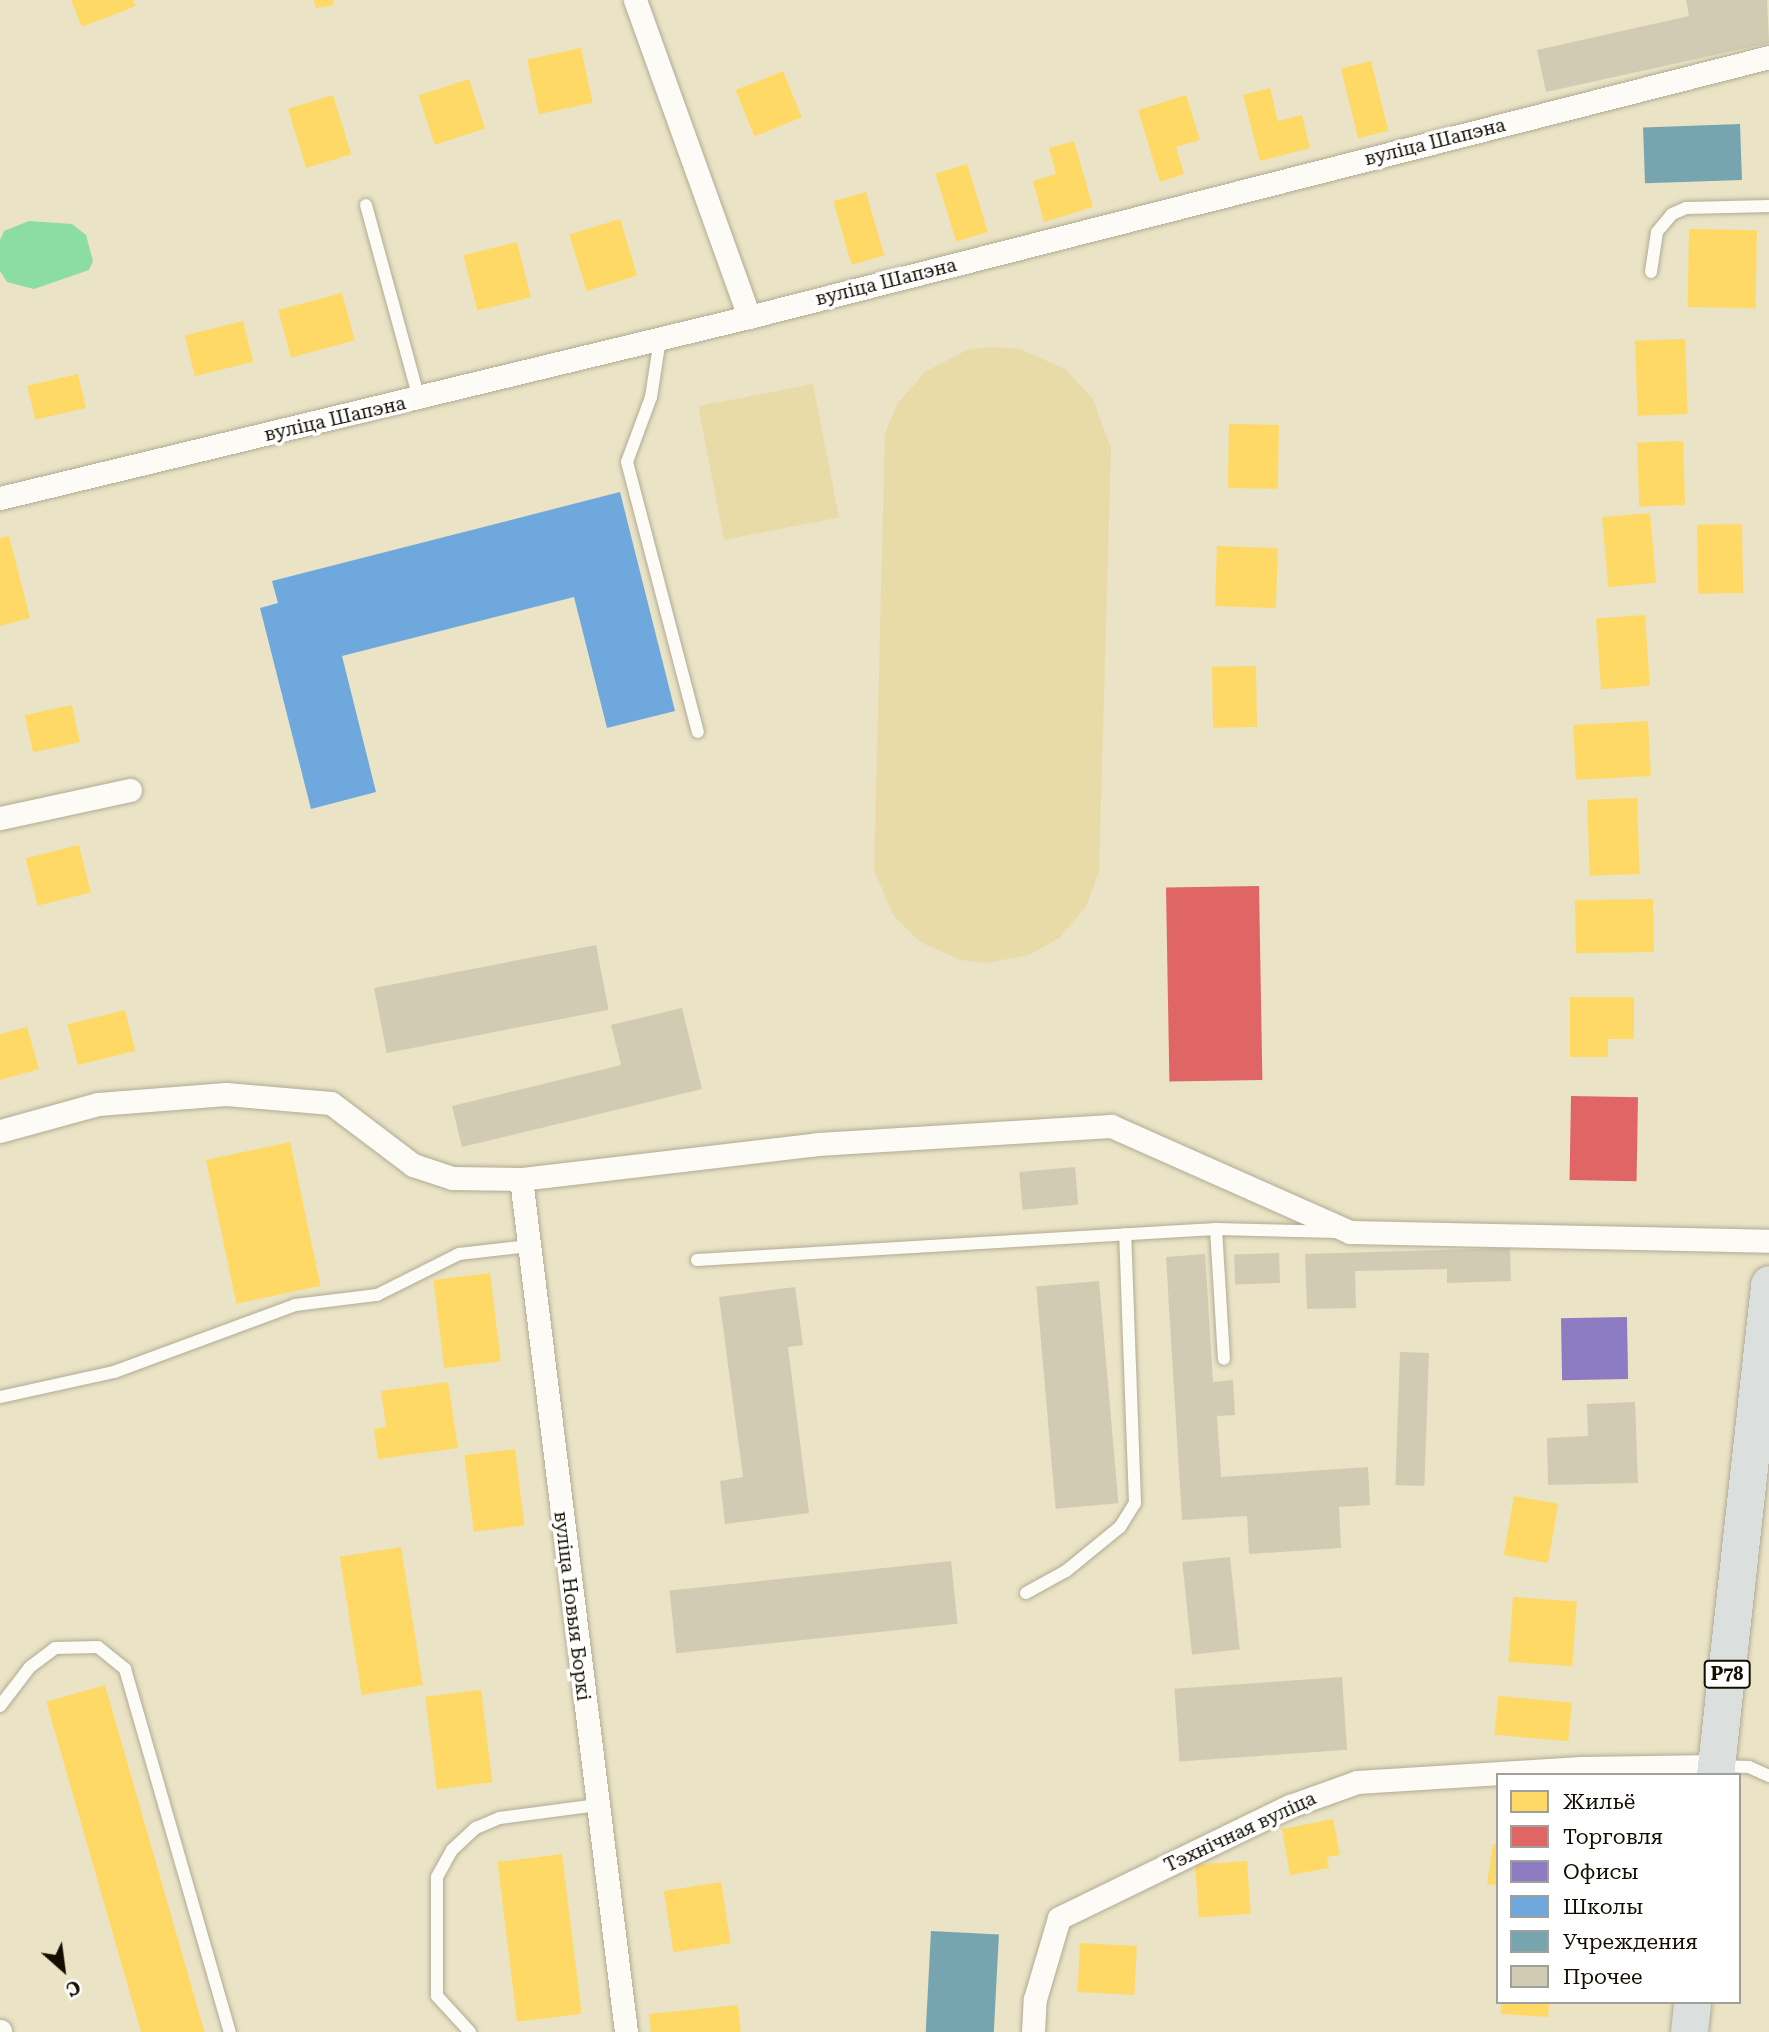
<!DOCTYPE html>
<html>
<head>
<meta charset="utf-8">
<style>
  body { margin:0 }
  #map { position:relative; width:1769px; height:2032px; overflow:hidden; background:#eae3c5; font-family:"Roboto Serif",serif }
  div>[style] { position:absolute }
  .green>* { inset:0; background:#e8dba7; transform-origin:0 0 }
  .water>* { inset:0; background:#8bdda3 }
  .homes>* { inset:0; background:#ffd966; transform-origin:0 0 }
  .shops>* { inset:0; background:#e06666; transform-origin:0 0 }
  .offices>* { inset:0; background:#8e7cc3; transform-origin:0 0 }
  .schools>* { inset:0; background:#6fa8dc }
  .public>* { inset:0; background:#76a5af; transform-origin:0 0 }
  .building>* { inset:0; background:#d1cbb3; transform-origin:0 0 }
  .roads { filter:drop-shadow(0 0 2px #b0ab94) drop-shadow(0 0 2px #b0ab94) }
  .lane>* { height:12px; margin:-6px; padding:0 6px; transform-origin:6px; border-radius:6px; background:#fcfbf6 }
  .street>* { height:23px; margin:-11.5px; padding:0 11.5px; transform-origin:11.5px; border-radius:11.5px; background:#fcfbf6 }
  .primary>* { height:37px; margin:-18.5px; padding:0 18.5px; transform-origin:18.5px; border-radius:18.5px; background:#dbe0de }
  span { translate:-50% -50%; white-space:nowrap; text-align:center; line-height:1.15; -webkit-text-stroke:7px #fff; paint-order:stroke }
  .shield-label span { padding:2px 5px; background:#fff; border:2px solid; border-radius:5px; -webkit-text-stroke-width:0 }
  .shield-label { font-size:18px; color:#130e00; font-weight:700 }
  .street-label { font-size:19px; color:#130e00 }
  .legend { position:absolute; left:1496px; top:1773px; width:245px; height:231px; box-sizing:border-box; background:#fff; border:2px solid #a19f99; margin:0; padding:9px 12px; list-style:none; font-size:21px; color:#130e00 }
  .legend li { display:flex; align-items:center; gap:14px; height:35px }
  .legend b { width:35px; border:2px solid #a19f99 }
  .north { position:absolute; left:28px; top:1934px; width:70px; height:70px; -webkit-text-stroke:5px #fff; paint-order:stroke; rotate:152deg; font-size:19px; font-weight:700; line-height:28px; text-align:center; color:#130e00 }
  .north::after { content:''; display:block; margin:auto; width:24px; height:32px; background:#130e00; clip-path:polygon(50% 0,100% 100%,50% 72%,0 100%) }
</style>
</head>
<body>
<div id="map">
  <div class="green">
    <div style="clip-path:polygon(991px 347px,1020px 349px,1065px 369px,1093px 399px,1111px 449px,1099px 871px,1086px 907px,1059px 938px,1029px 955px,986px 963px,961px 960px,920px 942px,893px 915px,874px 870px,885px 434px,897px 404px,925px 372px,967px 350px)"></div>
    <div style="left:813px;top:384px;width:136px;height:117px;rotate:79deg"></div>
  </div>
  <div class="water">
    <div style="clip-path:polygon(29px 221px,72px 224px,86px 235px,93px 261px,89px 270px,34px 289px,7px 282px,0 271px,0 240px,4px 231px)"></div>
  </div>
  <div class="homes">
    <div style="clip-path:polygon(71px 0,133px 0,136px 6px,82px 27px)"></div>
    <div style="clip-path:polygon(314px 0,333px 0,334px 5px,316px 8px)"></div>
    <div style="left:581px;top:48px;width:56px;height:55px;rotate:78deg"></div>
    <div style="left:1371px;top:61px;width:72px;height:31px;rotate:76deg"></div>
    <div style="left:783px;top:71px;width:50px;height:51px;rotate:68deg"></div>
    <div style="left:469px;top:79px;width:52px;height:53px;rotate:72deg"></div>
    <div style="clip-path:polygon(1270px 88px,1278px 121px,1302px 115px,1310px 148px,1260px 161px,1243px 95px)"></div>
    <div style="left:333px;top:95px;width:62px;height:47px;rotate:73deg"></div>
    <div style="clip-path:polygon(1186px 95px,1200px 140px,1176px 147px,1184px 174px,1160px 182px,1138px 110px)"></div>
    <div style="clip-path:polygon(1074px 141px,1093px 207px,1044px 222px,1033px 181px,1056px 174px,1049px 148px)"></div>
    <div style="left:967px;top:164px;width:71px;height:33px;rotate:73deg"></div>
    <div style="left:866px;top:192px;width:66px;height:34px;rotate:74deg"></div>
    <div style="left:620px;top:219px;width:59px;height:53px;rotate:73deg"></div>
    <div style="left:1689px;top:229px;width:68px;height:78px;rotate:1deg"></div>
    <div style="left:517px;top:242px;width:57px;height:55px;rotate:76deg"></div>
    <div style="left:342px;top:293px;width:49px;height:66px;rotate:75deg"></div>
    <div style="left:243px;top:321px;width:42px;height:60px;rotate:76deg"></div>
    <div style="left:1685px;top:339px;width:75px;height:50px;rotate:88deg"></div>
    <div style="left:78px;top:374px;width:35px;height:52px;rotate:77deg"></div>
    <div style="left:1229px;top:424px;width:50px;height:64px;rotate:1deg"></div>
    <div style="left:1683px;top:441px;width:64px;height:46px;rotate:88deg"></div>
    <div style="left:1650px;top:513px;width:70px;height:48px;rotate:85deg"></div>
    <div style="left:1742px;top:524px;width:69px;height:45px;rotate:89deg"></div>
    <div style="clip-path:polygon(9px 536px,30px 618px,0 626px,0 538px)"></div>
    <div style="left:1217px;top:546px;width:61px;height:60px;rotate:2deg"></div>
    <div style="left:1645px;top:615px;width:71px;height:49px;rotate:86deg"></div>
    <div style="left:1256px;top:666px;width:61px;height:44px;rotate:89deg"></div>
    <div style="left:72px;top:705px;width:38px;height:48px;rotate:78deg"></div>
    <div style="left:1648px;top:721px;width:55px;height:75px;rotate:87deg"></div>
    <div style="left:1637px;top:798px;width:76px;height:50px;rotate:88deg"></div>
    <div style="left:79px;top:845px;width:49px;height:55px;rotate:76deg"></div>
    <div style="left:1653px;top:899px;width:53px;height:78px;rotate:89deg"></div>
    <div style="clip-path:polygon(1570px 997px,1634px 997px,1634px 1039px,1608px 1039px,1608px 1057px,1570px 1057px)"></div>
    <div style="left:125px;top:1010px;width:42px;height:59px;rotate:76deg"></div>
    <div style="clip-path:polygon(27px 1027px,39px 1069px,0 1080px,0 1034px)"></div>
    <div style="left:290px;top:1142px;width:147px;height:86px;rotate:78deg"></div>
    <div style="left:490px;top:1273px;width:89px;height:57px;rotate:83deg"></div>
    <div style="clip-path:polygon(448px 1382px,458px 1448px,378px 1459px,374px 1429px,386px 1427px,381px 1391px)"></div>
    <div style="left:515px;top:1449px;width:77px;height:51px;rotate:83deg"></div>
    <div style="left:1514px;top:1496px;width:45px;height:60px;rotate:10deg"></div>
    <div style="left:401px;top:1547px;width:140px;height:62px;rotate:81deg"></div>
    <div style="left:1513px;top:1597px;width:64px;height:65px;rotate:4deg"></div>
    <div style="left:105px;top:1685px;width:361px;height:61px;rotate:74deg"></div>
    <div style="left:481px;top:1690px;width:93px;height:56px;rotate:83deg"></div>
    <div style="left:1498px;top:1696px;width:74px;height:39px;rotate:5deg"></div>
    <div style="clip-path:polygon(1333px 1819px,1340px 1855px,1327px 1857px,1329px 1868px,1290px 1875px,1282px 1829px)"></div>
    <div style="clip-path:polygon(1493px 1844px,1498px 1844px,1498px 1885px,1487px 1884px)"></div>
    <div style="left:562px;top:1854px;width:161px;height:65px;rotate:83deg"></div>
    <div style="left:1247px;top:1861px;width:53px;height:52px;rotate:86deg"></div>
    <div style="left:721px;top:1882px;width:62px;height:58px;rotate:81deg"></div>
    <div style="left:1080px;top:1943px;width:57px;height:49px;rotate:3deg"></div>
    <div style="clip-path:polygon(1501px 2002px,1549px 2002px,1548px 2017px,1501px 2014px)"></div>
    <div style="clip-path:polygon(738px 2005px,741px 2032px,651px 2032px,649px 2014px)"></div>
  </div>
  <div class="shops">
    <div style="left:1259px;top:886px;width:194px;height:93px;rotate:89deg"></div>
    <div style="left:1571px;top:1096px;width:67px;height:84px;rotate:1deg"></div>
  </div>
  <div class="offices">
    <div style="left:1627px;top:1317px;width:62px;height:66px;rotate:89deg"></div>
  </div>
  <div class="schools">
    <div style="clip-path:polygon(620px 492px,675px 711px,607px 728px,574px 597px,342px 656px,376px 792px,311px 809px,260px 608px,278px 603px,272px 581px)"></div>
  </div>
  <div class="public">
    <div style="left:1740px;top:124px;width:56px;height:97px;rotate:88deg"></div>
    <div style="left:931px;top:1931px;width:68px;height:101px;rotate:3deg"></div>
  </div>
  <div class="building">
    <div style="clip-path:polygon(1686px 0,1767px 0,1769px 43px,1546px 92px,1537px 50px,1689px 16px)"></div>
    <div style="left:596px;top:945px;width:66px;height:226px;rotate:79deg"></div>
    <div style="clip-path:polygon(682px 1008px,702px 1089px,462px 1147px,452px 1106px,621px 1065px,611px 1025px)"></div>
    <div style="left:1075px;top:1167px;width:38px;height:56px;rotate:85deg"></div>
    <div style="clip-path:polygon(1510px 1248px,1511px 1281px,1447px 1283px,1447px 1269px,1355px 1271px,1356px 1308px,1307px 1309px,1305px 1254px)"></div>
    <div style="left:1279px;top:1253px;width:30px;height:45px;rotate:88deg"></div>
    <div style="clip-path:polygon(1205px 1254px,1213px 1382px,1233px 1380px,1235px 1415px,1217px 1416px,1221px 1477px,1368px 1467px,1370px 1505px,1339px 1507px,1341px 1548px,1249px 1554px,1247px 1516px,1182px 1520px,1166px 1257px)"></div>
    <div style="left:1099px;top:1281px;width:223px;height:63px;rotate:85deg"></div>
    <div style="clip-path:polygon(795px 1287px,803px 1345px,788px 1347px,809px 1513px,725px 1524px,720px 1481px,743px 1477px,719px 1297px)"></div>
    <div style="left:1400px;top:1352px;width:29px;height:133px;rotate:2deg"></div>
    <div style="clip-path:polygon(1635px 1402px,1638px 1483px,1548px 1485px,1547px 1438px,1588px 1436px,1587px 1404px)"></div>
    <div style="left:1230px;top:1557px;width:93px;height:48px;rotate:84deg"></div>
    <div style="left:951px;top:1561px;width:63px;height:283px;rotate:84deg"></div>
    <div style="left:1342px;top:1677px;width:73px;height:168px;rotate:86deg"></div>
  </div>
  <div class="roads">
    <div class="lane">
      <div style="left:366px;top:205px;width:201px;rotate:74.7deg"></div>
      <div style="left:1651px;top:272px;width:40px;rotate:-81.5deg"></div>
      <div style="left:1657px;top:232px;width:23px;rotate:-50deg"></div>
      <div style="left:1672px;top:214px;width:15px;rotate:-23deg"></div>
      <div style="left:1686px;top:208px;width:83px;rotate:-1.4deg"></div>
      <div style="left:660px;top:339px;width:59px;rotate:98.8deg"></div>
      <div style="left:651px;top:397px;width:69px;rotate:110.3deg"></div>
      <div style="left:627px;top:462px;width:279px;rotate:75.3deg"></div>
      <div style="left:1216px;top:1229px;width:130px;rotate:86.5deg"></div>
      <div style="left:697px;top:1260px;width:520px;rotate:-3.42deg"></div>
      <div style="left:1216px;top:1229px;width:121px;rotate:1.4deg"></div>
      <div style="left:0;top:1397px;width:117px;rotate:-12.4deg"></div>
      <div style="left:114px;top:1372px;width:193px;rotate:-20.3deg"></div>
      <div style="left:295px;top:1305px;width:83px;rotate:-7deg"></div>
      <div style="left:377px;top:1295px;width:92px;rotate:-26.6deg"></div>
      <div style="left:459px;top:1254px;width:70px;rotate:-6.5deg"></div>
      <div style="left:1026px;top:1593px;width:46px;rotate:-28.8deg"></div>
      <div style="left:1066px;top:1571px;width:70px;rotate:-39.2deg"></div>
      <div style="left:1120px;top:1527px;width:28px;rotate:-58deg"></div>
      <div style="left:1135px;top:1503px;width:269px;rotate:-92.1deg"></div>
      <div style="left:0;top:1706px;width:49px;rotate:-52.4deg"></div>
      <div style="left:30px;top:1667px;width:31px;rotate:-37deg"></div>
      <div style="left:55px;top:1648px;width:43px;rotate:-1.3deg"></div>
      <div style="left:98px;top:1647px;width:35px;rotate:39deg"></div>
      <div style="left:125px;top:1669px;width:378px;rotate:73.9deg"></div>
      <div style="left:1719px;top:1766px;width:30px;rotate:2deg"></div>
      <div style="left:1749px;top:1767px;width:22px;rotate:24deg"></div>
      <div style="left:470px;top:2032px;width:49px;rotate:-132.5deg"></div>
      <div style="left:437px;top:1996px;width:119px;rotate:-90deg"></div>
      <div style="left:437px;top:1877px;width:31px;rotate:-61deg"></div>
      <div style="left:452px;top:1850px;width:33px;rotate:-43deg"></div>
      <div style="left:476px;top:1828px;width:26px;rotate:-23deg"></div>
      <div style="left:500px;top:1818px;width:98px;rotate:-7.6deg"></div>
    </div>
    <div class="street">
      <div style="left:635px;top:0;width:337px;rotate:70.2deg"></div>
      <div style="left:0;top:498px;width:771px;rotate:-13.59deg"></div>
      <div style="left:749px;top:317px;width:1053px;rotate:-14.3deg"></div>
      <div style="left:0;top:818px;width:133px;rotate:-12.2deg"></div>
      <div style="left:0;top:1131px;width:102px;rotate:-15.4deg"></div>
      <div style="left:98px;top:1104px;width:128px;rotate:-4.5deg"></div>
      <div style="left:226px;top:1094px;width:105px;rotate:4.9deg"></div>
      <div style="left:331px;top:1103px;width:103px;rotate:37.1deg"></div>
      <div style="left:413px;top:1165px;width:41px;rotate:18.4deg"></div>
      <div style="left:452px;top:1178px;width:69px;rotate:0.8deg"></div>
      <div style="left:521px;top:1179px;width:298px;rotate:-6.7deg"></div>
      <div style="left:817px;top:1144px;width:295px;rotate:-3.5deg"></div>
      <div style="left:1111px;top:1126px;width:261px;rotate:23.9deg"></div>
      <div style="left:1350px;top:1232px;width:419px;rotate:1.2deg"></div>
      <div style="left:521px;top:1179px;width:859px;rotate:82.98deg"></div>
      <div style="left:0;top:2031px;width:1px;rotate:90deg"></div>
      <div style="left:1033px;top:2032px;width:33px;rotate:-87deg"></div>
      <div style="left:1035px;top:1999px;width:84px;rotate:-73.5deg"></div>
      <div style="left:1059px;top:1918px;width:257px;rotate:-25.9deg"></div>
      <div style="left:1290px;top:1806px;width:71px;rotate:-19.7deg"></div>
      <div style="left:1357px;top:1782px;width:224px;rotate:-3.6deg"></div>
      <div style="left:1581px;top:1768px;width:135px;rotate:-0.8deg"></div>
    </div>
    <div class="primary">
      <div style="left:1715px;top:1775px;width:494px;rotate:-83.7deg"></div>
      <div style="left:1689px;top:2032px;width:30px;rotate:-84deg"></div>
    </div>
  </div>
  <div class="shield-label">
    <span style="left:1727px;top:1674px">Р78</span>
  </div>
  <div class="street-label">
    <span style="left:1435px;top:142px;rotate:-14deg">вуліца Шапэна</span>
    <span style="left:886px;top:282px;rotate:-14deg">вуліца Шапэна</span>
    <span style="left:335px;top:419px;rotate:-13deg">вуліца Шапэна</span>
    <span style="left:572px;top:1606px;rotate:83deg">вуліца Новыя Боркі</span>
    <span style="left:1240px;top:1832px;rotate:-25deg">Тэхнічная вуліца</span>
  </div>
  <ul class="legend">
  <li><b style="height:19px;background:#ffd966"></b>Жильё</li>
  <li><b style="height:19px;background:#e06666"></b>Торговля</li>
  <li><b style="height:19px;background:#8e7cc3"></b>Офисы</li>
  <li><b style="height:19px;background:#6fa8dc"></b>Школы</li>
  <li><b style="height:19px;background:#76a5af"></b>Учреждения</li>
  <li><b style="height:19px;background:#d1cbb3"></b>Прочее</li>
  </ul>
  <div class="north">С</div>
</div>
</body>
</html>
